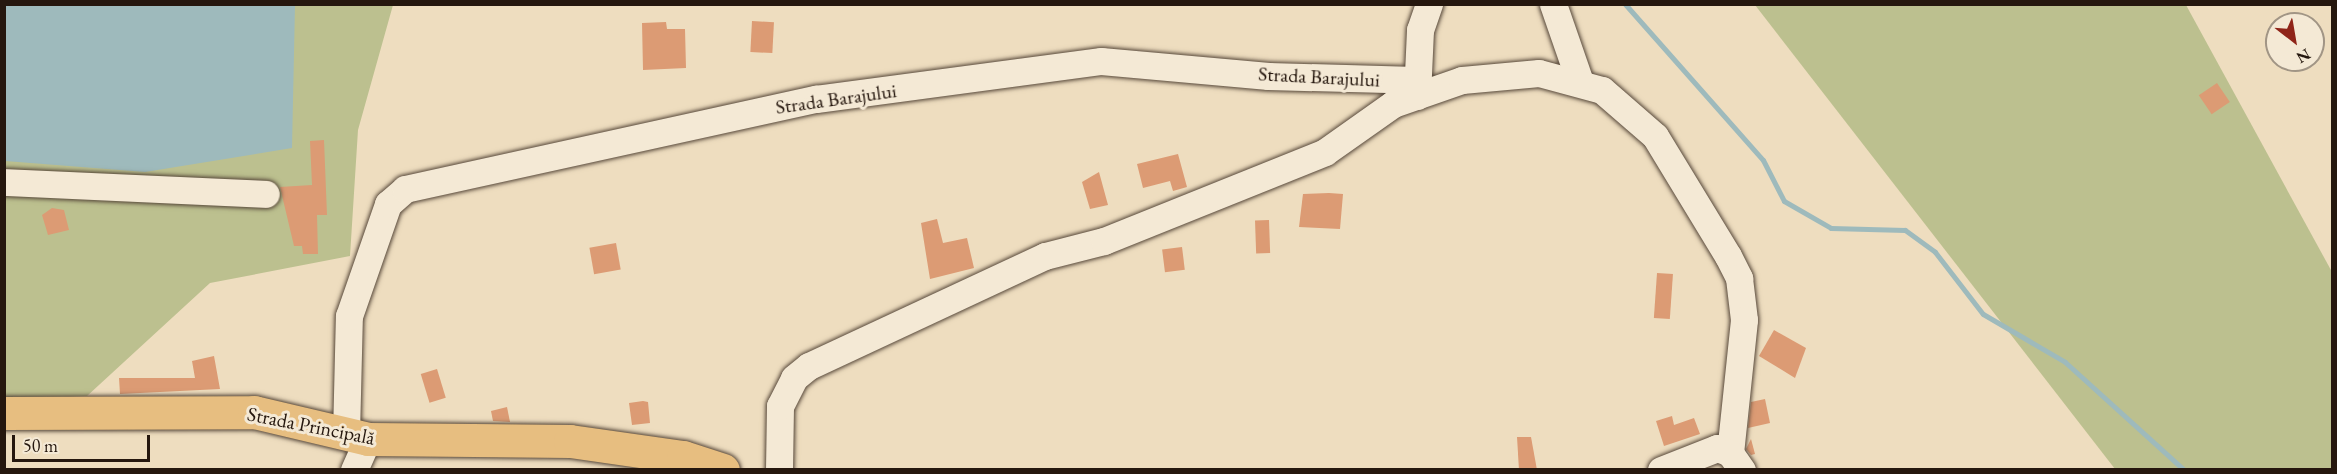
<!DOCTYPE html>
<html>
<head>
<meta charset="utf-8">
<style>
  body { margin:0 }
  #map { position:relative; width:2337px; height:474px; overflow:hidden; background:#eeddbf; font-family:"EB Garamond",serif }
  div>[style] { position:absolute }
  .green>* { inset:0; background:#bcc08f }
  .water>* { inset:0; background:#9ebabc }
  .stream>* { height:5px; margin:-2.5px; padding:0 2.5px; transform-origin:2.5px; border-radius:2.5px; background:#9ebabc }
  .building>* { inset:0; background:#dc9b74; transform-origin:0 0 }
  .roads { filter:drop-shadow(0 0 2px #57483a) drop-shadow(0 0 2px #57483a) }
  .minor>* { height:27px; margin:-13.5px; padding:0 13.5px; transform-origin:13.5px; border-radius:13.5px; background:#f4e9d5 }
  .major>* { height:33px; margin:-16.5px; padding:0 16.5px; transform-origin:16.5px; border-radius:16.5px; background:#e7be80 }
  span { translate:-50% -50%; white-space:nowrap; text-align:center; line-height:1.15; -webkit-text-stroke:6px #f4e9d5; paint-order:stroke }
  .street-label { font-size:20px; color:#25170e }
  .frame { position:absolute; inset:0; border:6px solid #25170e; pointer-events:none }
  .north { position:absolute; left:2265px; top:12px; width:60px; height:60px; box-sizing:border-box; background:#f4e9d5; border:2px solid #a19585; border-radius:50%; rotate:149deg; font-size:16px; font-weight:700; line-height:24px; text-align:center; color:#25170e }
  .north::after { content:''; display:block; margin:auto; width:21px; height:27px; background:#8f2418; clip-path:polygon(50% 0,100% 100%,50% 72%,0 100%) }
  .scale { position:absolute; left:12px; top:435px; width:138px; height:27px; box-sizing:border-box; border:3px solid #25170e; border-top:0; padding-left:8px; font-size:18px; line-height:21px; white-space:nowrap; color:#25170e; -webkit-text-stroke:4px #f4e9d5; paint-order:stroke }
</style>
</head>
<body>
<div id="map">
  <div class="green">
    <div style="clip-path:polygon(5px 5px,393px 5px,358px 130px,350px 256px,210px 283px,87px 396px,5px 401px)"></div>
    <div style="clip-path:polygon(1755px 5px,2186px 5px,2332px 272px,2332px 469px,2115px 469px)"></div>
  </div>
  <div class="water">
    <div style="clip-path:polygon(4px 5px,295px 5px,292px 148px,145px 172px,5px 161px)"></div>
  </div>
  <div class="stream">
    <div style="left:1625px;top:4px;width:208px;rotate:48.5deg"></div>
    <div style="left:1763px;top:160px;width:46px;rotate:62.9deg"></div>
    <div style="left:1784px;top:201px;width:54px;rotate:29.9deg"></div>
    <div style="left:1831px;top:228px;width:74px;rotate:1.5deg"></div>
    <div style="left:1905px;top:230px;width:37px;rotate:36deg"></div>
    <div style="left:1935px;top:252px;width:78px;rotate:52.3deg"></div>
    <div style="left:1983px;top:314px;width:95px;rotate:30.3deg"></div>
    <div style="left:2065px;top:362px;width:161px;rotate:42.2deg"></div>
  </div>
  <div class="building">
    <div style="left:752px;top:21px;width:22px;height:31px;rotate:3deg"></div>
    <div style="clip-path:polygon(666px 22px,667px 29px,685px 29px,686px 68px,643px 70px,642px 23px)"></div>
    <div style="left:2217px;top:83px;width:23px;height:22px;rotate:56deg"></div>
    <div style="clip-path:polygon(324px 140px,327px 215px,317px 215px,318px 254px,303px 254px,302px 246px,294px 246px,280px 187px,312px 185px,310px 141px)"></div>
    <div style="clip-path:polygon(1178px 154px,1187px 187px,1173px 191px,1170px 181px,1143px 188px,1137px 164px)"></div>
    <div style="clip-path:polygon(1099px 172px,1108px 205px,1090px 209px,1082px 182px)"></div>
    <div style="clip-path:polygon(1329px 193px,1343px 194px,1340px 229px,1299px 227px,1303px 194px)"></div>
    <div style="clip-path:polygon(52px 208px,64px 210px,69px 230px,48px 235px,42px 215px)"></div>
    <div style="clip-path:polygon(937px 219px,943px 243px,967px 238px,974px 268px,930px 279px,921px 223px)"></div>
    <div style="left:1269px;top:220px;width:33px;height:14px;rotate:88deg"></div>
    <div style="left:616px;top:243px;width:27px;height:27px;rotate:80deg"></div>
    <div style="left:1182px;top:247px;width:23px;height:20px;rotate:83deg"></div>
    <div style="left:1657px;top:273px;width:16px;height:45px;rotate:4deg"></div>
    <div style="clip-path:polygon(1774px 330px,1806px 348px,1795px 378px,1759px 356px)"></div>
    <div style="clip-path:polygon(214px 356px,220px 389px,120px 394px,119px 378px,195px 378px,192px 361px)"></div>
    <div style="left:437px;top:369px;width:30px;height:17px;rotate:73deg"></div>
    <div style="clip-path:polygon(1765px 399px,1770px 423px,1748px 428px,1751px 402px)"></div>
    <div style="clip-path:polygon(643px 401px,648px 402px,650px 423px,632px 425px,629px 403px)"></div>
    <div style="clip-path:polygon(507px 407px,510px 422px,493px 421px,491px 411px)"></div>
    <div style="clip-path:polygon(1672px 416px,1674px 425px,1694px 418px,1700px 434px,1664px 446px,1656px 421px)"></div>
    <div style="clip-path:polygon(1517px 437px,1531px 437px,1537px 470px,1519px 470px)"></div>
    <div style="clip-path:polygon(1751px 439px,1755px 454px,1751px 455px,1746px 449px)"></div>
  </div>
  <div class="roads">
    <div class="minor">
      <div style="left:1553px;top:4px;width:79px;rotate:70.9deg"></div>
      <div style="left:1417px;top:96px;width:66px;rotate:-87.4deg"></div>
      <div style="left:1420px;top:30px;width:28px;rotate:-71deg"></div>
      <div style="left:4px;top:182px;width:262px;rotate:2.6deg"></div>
      <div style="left:346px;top:435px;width:119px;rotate:-88.6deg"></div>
      <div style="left:349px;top:316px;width:119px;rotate:-70.8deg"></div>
      <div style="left:388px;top:204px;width:23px;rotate:-41deg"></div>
      <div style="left:405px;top:189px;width:421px;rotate:-12.4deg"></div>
      <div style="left:816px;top:99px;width:288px;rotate:-7.6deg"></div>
      <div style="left:1101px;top:61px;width:168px;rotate:5.1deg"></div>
      <div style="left:1268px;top:76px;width:148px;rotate:1.5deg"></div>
      <div style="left:354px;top:470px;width:34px;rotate:-66deg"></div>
      <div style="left:779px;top:470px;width:64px;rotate:-89.1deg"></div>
      <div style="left:780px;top:406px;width:31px;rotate:-63deg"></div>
      <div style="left:794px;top:378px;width:19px;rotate:-39deg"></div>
      <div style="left:809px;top:366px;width:260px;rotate:-25deg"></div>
      <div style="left:1045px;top:256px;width:61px;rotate:-14.3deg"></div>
      <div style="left:1104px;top:241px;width:238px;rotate:-21.9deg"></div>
      <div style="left:1325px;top:152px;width:83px;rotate:-35.2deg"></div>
      <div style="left:1393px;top:104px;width:73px;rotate:-19.2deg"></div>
      <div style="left:1462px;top:80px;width:77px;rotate:-5.2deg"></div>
      <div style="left:1539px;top:73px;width:65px;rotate:15.1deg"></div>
      <div style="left:1602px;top:90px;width:70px;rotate:41deg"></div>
      <div style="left:1655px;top:136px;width:140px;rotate:58.7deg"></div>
      <div style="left:1728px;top:256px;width:25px;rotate:63deg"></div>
      <div style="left:1739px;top:278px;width:42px;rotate:83.2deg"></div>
      <div style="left:1744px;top:320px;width:134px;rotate:96deg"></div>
      <div style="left:1661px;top:470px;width:60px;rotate:-21.4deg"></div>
      <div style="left:1717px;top:448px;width:14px;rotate:21deg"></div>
      <div style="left:1730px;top:453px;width:21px;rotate:55deg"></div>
    </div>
    <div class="major">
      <div style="left:4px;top:413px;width:250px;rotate:-0.2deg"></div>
      <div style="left:254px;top:412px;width:117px;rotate:13.3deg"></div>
      <div style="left:368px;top:439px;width:202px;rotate:0.6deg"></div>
      <div style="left:570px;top:441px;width:114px;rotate:8.1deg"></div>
      <div style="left:683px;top:457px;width:42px;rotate:18deg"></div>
    </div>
  </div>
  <div class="street-label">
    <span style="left:1319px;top:77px;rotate:3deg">Strada Barajului</span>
    <span style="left:836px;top:99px;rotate:-8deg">Strada Barajului</span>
    <span style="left:311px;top:426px;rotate:11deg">Strada Principală</span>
  </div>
  <div class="frame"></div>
  <div class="north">N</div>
  <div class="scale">50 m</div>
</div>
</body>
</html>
